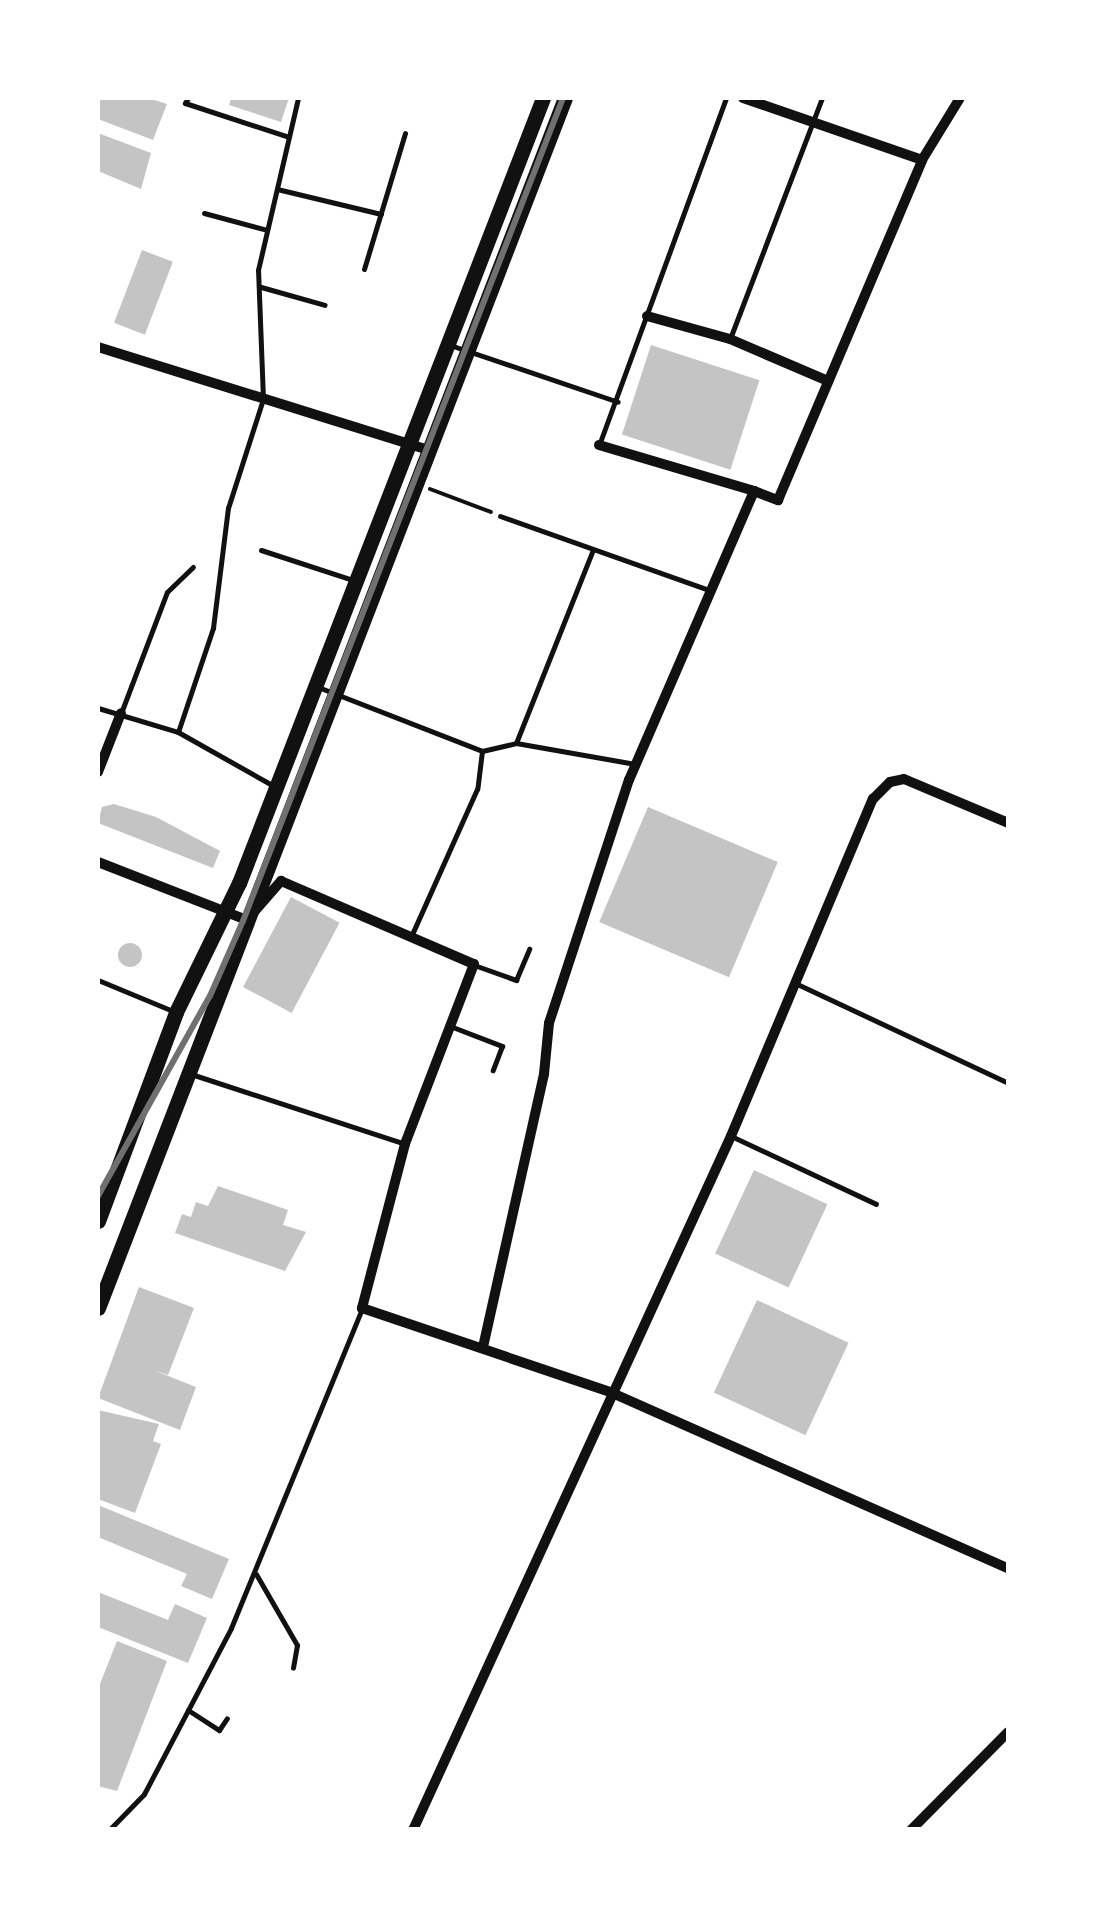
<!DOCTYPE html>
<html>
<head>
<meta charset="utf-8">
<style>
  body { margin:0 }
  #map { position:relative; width:1106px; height:1927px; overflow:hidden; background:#fff; font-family:Cabin,sans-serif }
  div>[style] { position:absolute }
  .building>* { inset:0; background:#c4c4c4; transform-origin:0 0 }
  .round { border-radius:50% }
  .path>* { height:4px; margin:-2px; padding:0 2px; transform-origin:2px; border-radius:2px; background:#111 }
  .service>* { height:5px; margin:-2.5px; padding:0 2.5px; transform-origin:2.5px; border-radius:2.5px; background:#111 }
  .minor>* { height:10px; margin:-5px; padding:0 5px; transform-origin:5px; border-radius:5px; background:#111 }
  .primary>* { height:15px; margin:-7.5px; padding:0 7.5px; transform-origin:7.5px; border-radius:7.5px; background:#111 }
  .rail>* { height:6px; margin:-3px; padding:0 3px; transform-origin:3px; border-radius:3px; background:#707070 }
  span { translate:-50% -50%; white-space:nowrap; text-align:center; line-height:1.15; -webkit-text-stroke:9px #fff; paint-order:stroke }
  .frame { position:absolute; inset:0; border:100px solid #fff; pointer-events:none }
</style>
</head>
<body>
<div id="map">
  <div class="building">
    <div style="clip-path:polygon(98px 98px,148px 98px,167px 104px,153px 140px,98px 119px)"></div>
    <div style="clip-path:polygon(231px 98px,289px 98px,281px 122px,229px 105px)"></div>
    <div style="clip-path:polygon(98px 133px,151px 153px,141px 189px,98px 171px)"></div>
    <div style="left:142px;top:250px;width:33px;height:78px;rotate:21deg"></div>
    <div style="left:651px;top:345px;width:114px;height:94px;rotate:18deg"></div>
    <div style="clip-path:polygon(114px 804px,156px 817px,220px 851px,213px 868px,98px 823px,102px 807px)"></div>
    <div style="left:648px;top:807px;width:141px;height:125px;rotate:23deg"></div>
    <div style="left:291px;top:897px;width:55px;height:102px;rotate:28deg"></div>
    <div class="round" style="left:118px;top:943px;width:24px;height:24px"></div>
    <div style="left:754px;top:1170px;width:81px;height:92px;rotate:25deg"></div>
    <div style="clip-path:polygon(218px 1186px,288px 1210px,283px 1225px,306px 1232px,285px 1271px,175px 1233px,182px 1214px,191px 1217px,196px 1202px,208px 1206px)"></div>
    <div style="clip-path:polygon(139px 1287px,194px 1308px,168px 1375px,153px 1370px,196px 1387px,180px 1430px,98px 1398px)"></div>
    <div style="left:757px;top:1300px;width:101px;height:102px;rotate:25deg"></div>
    <div style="clip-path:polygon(98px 1410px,159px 1424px,153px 1441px,161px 1444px,135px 1513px,98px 1499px)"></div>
    <div style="clip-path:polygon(98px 1505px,229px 1559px,212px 1599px,181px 1586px,187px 1574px,98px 1537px)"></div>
    <div style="clip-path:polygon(98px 1592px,168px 1620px,175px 1604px,207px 1618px,188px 1663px,98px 1627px)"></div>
    <div style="clip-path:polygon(117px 1641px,167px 1661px,117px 1791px,98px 1786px,98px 1689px)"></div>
  </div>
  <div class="path">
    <div style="left:430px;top:489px;width:65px;rotate:20.7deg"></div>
  </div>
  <div class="service">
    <div style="left:188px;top:98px;width:6px;rotate:121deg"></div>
    <div style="left:185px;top:103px;width:109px;rotate:18.1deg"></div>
    <div style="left:277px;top:189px;width:107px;rotate:13.5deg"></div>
    <div style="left:204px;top:213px;width:65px;rotate:15.1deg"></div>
    <div style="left:364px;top:269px;width:142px;rotate:-73.2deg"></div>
    <div style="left:261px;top:287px;width:66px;rotate:15.7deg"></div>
    <div style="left:731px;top:336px;width:255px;rotate:-69.1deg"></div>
    <div style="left:450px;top:345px;width:177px;rotate:18.7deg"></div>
    <div style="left:599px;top:445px;width:370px;rotate:-69.9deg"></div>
    <div style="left:500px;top:516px;width:222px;rotate:19.5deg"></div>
    <div style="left:261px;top:550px;width:97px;rotate:18.1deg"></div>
    <div style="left:318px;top:687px;width:176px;rotate:21.3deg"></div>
    <div style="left:482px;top:751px;width:38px;rotate:97deg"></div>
    <div style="left:477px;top:789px;width:159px;rotate:114.1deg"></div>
    <div style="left:98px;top:708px;width:84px;rotate:16.7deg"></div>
    <div style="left:178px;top:732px;width:110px;rotate:29.4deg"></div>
    <div style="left:121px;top:713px;width:129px;rotate:-69.2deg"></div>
    <div style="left:167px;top:592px;width:36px;rotate:-44deg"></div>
    <div style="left:178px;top:732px;width:110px;rotate:-71.4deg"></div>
    <div style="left:213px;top:628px;width:121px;rotate:-82.9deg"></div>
    <div style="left:228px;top:508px;width:114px;rotate:-72.2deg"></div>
    <div style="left:263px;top:399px;width:129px;rotate:-92.2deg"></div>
    <div style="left:258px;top:270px;width:177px;rotate:-76.9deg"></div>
    <div style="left:516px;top:743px;width:206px;rotate:-68.3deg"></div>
    <div style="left:482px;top:751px;width:35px;rotate:-13deg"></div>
    <div style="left:516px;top:743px;width:121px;rotate:10deg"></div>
    <div style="left:474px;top:965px;width:45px;rotate:19.7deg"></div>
    <div style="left:516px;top:980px;width:34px;rotate:-67deg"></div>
    <div style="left:98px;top:980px;width:81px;rotate:22.5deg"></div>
    <div style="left:795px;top:983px;width:235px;rotate:25.1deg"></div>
    <div style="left:450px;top:1026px;width:56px;rotate:21deg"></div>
    <div style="left:502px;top:1046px;width:26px;rotate:111deg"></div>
    <div style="left:191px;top:1074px;width:222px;rotate:18.1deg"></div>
    <div style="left:731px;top:1136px;width:160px;rotate:25.1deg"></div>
    <div style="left:256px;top:1574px;width:82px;rotate:60deg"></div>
    <div style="left:297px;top:1645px;width:23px;rotate:100deg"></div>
    <div style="left:188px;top:1710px;width:37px;rotate:33deg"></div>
    <div style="left:219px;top:1730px;width:14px;rotate:-56deg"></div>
    <div style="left:109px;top:1830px;width:50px;rotate:-45.8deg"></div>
    <div style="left:144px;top:1794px;width:187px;rotate:-62.3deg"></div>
    <div style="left:231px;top:1628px;width:343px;rotate:-67.7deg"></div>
  </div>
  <div class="minor">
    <div style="left:743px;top:98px;width:189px;rotate:19.1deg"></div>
    <div style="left:922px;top:160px;width:73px;rotate:-58.5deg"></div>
    <div style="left:647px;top:316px;width:86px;rotate:15.5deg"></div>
    <div style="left:730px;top:339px;width:107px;rotate:23.2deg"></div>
    <div style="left:98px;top:347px;width:347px;rotate:17.3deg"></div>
    <div style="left:599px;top:445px;width:162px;rotate:16.5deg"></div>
    <div style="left:98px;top:772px;width:63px;rotate:-68.7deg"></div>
    <div style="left:98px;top:862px;width:160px;rotate:21.3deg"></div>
    <div style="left:247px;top:920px;width:52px;rotate:-48.9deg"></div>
    <div style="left:281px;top:881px;width:210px;rotate:23.3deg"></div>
    <div style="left:474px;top:964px;width:193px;rotate:111deg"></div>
    <div style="left:405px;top:1144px;width:170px;rotate:104.7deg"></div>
    <div style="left:362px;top:1308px;width:262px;rotate:18.7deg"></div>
    <div style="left:610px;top:1392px;width:435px;rotate:23.9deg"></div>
    <div style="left:483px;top:1347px;width:280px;rotate:-77.4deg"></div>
    <div style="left:544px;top:1074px;width:51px;rotate:-84.4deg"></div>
    <div style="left:549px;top:1023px;width:256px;rotate:-71.8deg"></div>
    <div style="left:629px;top:780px;width:315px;rotate:-66.6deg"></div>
    <div style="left:754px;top:491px;width:26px;rotate:21deg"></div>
    <div style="left:778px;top:500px;width:369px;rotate:-67deg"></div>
    <div style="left:413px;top:1830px;width:763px;rotate:-65.38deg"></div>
    <div style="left:731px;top:1136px;width:366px;rotate:-67.2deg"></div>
    <div style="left:873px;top:799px;width:24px;rotate:-45deg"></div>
    <div style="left:890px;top:782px;width:14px;rotate:-12deg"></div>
    <div style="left:904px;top:779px;width:113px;rotate:22.9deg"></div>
    <div style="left:911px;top:1830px;width:138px;rotate:-45.3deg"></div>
  </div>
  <div class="primary">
    <div style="left:98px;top:1221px;width:223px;rotate:-69.5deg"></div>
    <div style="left:176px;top:1012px;width:144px;rotate:-64deg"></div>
    <div style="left:239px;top:883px;width:842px;rotate:-68.83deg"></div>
    <div style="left:98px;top:1308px;width:1297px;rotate:-68.9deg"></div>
  </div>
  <div class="rail">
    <div style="left:98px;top:1196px;width:229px;rotate:-60.8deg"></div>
    <div style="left:210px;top:996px;width:82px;rotate:-66.3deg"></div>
    <div style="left:243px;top:921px;width:883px;rotate:-68.75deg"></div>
  </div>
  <div class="frame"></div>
</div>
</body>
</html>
